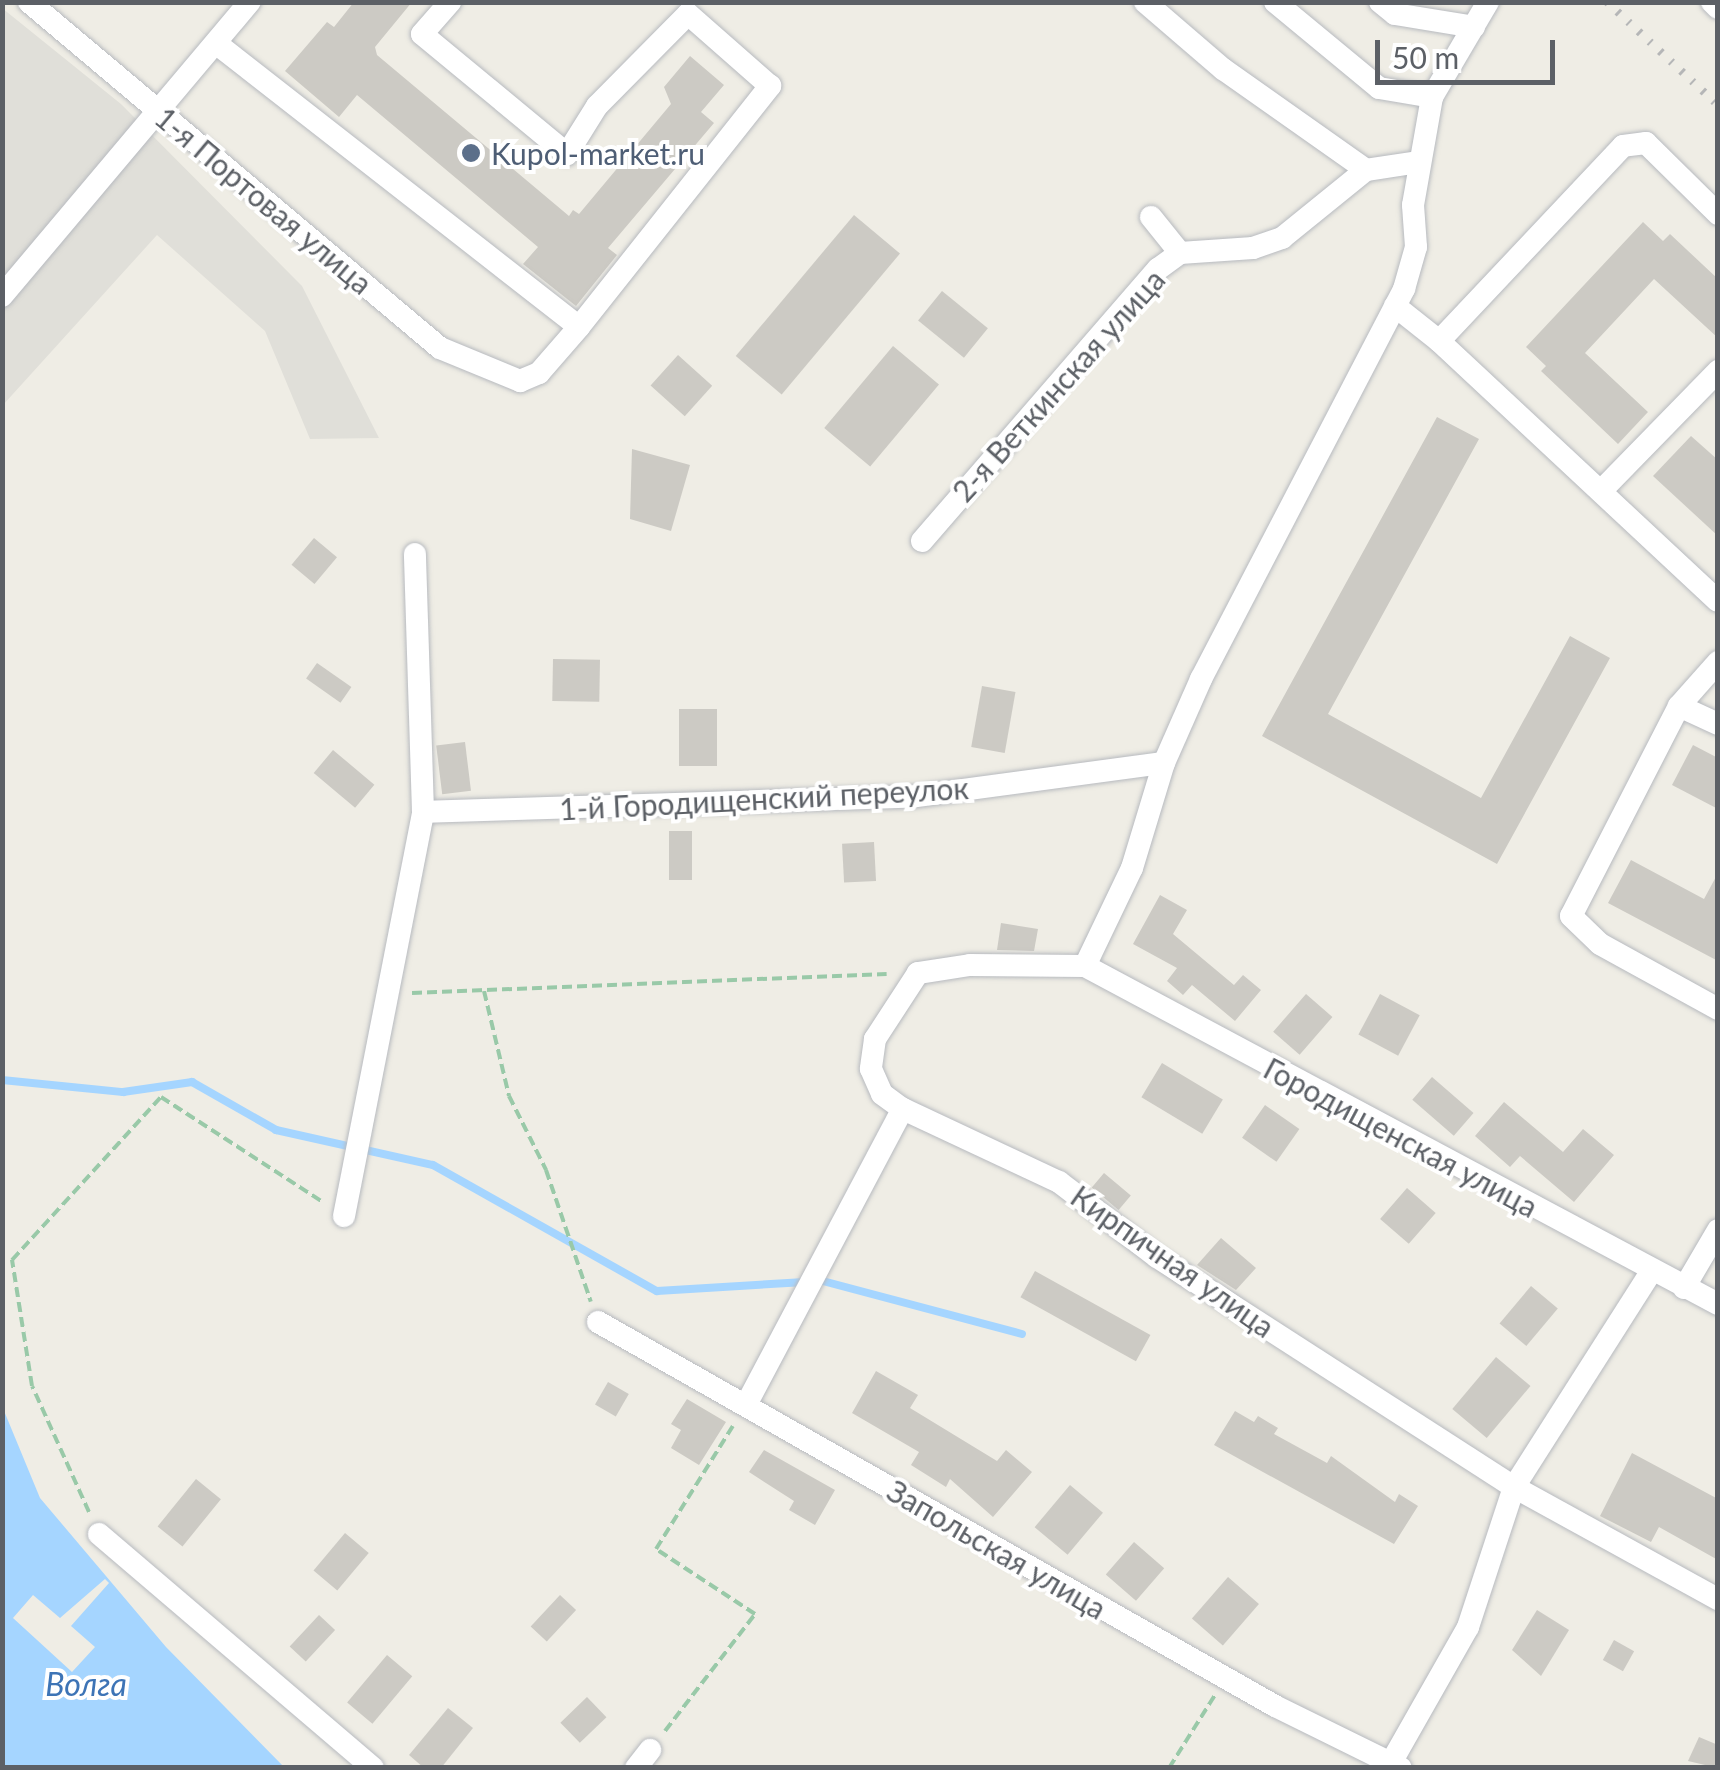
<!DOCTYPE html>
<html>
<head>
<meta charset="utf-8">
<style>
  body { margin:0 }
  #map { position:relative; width:1720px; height:1770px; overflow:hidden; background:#efede5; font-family:Lato,sans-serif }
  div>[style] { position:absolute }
  .industrial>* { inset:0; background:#e0dfd9 }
  .water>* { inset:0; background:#a5d5ff }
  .pier>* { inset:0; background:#efede5 }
  .stream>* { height:8px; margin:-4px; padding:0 4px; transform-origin:4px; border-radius:4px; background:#a5d5ff }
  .building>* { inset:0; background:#cccac4; transform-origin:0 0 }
  .path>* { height:4px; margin-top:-2px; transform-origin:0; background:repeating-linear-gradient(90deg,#99c9a8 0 10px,transparent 0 15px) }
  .roads { filter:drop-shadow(0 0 2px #b7babf) drop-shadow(0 0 2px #b7babf) }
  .minor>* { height:22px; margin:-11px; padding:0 11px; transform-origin:11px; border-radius:11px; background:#fff }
  .rail>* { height:8px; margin-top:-4px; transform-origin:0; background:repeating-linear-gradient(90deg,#b5b6b7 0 2.5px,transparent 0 14.5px) }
  .dots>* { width:28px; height:28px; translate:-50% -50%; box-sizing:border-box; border:5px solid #fff; border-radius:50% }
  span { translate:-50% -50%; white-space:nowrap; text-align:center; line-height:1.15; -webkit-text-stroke:8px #fff; paint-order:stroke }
  .service-label { font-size:30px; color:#4e5e75 }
  .left { translate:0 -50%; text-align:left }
  .street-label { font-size:30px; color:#5c6066 }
  .water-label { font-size:32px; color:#3d74b6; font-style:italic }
  .frame { position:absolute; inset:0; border:5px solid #5c6066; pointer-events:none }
  .scale { position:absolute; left:1375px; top:40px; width:180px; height:45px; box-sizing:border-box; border:5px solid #5c6066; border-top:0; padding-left:12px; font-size:30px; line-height:35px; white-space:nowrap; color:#5c6066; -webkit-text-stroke:8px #fff; paint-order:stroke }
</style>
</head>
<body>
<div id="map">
  <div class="industrial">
    <div style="clip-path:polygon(2px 8px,121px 104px,302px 286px,379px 438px,310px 439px,265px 331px,157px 235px,3px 405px)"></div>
  </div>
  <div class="water">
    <div style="clip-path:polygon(2px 1406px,40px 1498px,166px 1647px,284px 1767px,3px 1767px)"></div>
  </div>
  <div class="pier">
    <div style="clip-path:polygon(105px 1579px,109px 1583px,71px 1626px,95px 1647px,72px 1672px,13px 1618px,33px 1595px,60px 1618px)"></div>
  </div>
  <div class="stream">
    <div style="left:2px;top:1080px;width:122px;rotate:5.7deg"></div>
    <div style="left:123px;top:1092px;width:70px;rotate:-8.2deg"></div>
    <div style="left:192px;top:1082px;width:97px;rotate:29.7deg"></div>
    <div style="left:276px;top:1130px;width:161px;rotate:12.6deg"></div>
    <div style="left:433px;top:1165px;width:257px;rotate:29.4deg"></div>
    <div style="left:657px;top:1291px;width:148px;rotate:-3.5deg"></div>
    <div style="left:819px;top:1280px;width:210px;rotate:14.9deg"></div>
  </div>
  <div class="building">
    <div style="clip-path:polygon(354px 2px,412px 2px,375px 47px,377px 55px,569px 216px,573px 210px,579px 214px,671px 104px,664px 87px,690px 56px,724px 85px,701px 112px,714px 123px,608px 248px,617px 255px,576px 306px,523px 264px,538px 247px,357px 95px,339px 117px,285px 71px,327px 22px,334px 27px)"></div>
    <div style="left:854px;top:215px;width:60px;height:184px;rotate:40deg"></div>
    <div style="clip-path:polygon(1643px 222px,1663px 241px,1670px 234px,1718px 279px,1718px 338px,1654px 279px,1585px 353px,1648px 412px,1618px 444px,1541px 371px,1546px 366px,1526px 347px)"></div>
    <div style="left:942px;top:291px;width:59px;height:38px;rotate:39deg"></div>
    <div style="left:893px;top:346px;width:60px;height:107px;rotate:40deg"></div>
    <div style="left:678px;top:355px;width:46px;height:41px;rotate:42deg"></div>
    <div style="clip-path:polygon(1437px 417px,1479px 439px,1328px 714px,1481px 798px,1570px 636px,1610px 658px,1497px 864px,1262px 736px)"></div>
    <div style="clip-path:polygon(1691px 436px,1718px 460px,1718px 536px,1653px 476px)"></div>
    <div style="clip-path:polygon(632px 449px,690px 465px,671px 531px,630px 519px)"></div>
    <div style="left:314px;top:538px;width:30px;height:35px;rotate:40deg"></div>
    <div style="left:553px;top:659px;width:47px;height:42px;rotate:1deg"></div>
    <div style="left:317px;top:663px;width:42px;height:19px;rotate:35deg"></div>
    <div style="left:982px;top:686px;width:34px;height:62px;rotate:10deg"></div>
    <div style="left:679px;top:709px;width:38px;height:57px"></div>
    <div style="left:465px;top:742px;width:49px;height:29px;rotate:83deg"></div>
    <div style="clip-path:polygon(1693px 745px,1718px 758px,1718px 809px,1672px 785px)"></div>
    <div style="left:333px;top:750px;width:54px;height:30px;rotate:40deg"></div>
    <div style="left:669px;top:831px;width:23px;height:49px"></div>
    <div style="left:874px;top:842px;width:39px;height:32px;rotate:87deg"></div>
    <div style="clip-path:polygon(1631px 860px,1704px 899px,1718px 873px,1718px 961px,1608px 903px)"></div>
    <div style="clip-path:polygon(1160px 895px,1187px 910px,1173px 934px,1234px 985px,1243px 975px,1261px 990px,1235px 1021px,1192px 985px,1183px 995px,1167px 981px,1177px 968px,1133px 944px)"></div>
    <div style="clip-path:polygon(1001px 923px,1038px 929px,1034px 951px,997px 950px)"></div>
    <div style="left:1306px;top:994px;width:35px;height:50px;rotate:41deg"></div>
    <div style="left:1380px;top:994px;width:45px;height:46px;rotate:28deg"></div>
    <div style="left:1162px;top:1063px;width:71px;height:40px;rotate:31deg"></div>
    <div style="left:1432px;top:1077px;width:55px;height:30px;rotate:41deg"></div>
    <div style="clip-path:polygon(1504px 1102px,1563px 1152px,1583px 1129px,1614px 1155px,1574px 1202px,1520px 1156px,1510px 1167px,1475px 1136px)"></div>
    <div style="left:1265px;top:1105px;width:42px;height:40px;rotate:35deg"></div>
    <div style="left:1104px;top:1173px;width:35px;height:19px;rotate:40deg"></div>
    <div style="left:1407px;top:1188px;width:38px;height:41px;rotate:41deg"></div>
    <div style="clip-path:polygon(1221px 1238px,1256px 1268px,1236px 1290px,1197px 1265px)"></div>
    <div style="left:1035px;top:1271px;width:132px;height:30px;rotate:29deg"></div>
    <div style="left:1531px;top:1286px;width:35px;height:49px;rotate:40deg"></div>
    <div style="left:1496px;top:1357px;width:45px;height:68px;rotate:40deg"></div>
    <div style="clip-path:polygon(876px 1371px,918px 1395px,910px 1408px,997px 1461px,1006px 1450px,1032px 1472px,993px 1517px,950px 1479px,946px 1487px,911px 1465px,919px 1452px,852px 1413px)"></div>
    <div style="left:608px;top:1382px;width:24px;height:26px;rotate:30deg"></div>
    <div style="clip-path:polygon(687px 1399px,726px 1422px,699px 1465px,671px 1448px,681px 1430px,671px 1424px)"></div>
    <div style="clip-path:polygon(1235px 1411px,1254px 1422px,1258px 1416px,1278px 1428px,1274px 1434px,1327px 1463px,1331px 1456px,1395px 1502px,1399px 1494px,1418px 1506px,1394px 1544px,1214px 1445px)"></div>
    <div style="clip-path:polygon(764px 1450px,835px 1490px,815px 1525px,789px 1510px,794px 1501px,749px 1472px)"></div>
    <div style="clip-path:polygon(1632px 1453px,1718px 1499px,1718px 1560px,1659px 1527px,1651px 1542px,1600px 1516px)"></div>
    <div style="left:196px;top:1479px;width:32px;height:61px;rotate:39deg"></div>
    <div style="left:1070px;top:1485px;width:43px;height:55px;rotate:40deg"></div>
    <div style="left:345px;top:1533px;width:31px;height:49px;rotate:40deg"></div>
    <div style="left:1134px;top:1542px;width:40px;height:43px;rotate:41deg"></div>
    <div style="left:1228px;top:1577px;width:41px;height:55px;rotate:41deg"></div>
    <div style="left:560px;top:1595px;width:22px;height:43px;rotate:43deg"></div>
    <div style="clip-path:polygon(1537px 1610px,1569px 1630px,1541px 1676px,1512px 1650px)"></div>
    <div style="left:319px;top:1615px;width:22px;height:43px;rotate:43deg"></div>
    <div style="left:1614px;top:1640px;width:23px;height:23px;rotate:29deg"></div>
    <div style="left:387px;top:1655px;width:33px;height:62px;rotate:40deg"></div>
    <div style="left:587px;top:1697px;width:28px;height:37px;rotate:46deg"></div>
    <div style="clip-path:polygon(448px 1708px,473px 1728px,441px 1768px,424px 1768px,409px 1755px)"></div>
    <div style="clip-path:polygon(1699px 1737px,1718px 1745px,1718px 1768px,1688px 1761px)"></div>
  </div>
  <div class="path">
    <div style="left:484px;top:991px;width:108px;rotate:76.6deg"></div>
    <div style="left:509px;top:1096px;width:83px;rotate:63.4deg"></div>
    <div style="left:546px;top:1170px;width:139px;rotate:71.2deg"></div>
    <div style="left:412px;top:993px;width:475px;rotate:-2.3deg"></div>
    <div style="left:89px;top:1512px;width:138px;rotate:-114.3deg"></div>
    <div style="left:32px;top:1386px;width:128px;rotate:-99deg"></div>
    <div style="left:12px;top:1260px;width:221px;rotate:-47.6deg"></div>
    <div style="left:161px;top:1097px;width:194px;rotate:33deg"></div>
    <div style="left:665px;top:1731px;width:148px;rotate:-52.4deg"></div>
    <div style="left:755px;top:1614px;width:118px;rotate:-146.7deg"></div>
    <div style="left:656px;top:1549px;width:145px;rotate:-58deg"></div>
    <div style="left:1169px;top:1768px;width:86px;rotate:-57.8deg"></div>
  </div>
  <div class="roads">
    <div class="minor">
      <div style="left:29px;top:2px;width:537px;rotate:40.09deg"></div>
      <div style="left:440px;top:348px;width:87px;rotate:22.4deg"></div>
      <div style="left:520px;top:381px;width:21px;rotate:-23deg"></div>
      <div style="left:539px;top:373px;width:61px;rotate:-49deg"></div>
      <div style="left:579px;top:327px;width:308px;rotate:-51.6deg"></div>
      <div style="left:770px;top:86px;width:109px;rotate:-138.7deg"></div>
      <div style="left:688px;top:14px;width:129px;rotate:134.7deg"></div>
      <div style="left:597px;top:106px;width:57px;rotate:122deg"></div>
      <div style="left:567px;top:154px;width:188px;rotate:-140.4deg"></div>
      <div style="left:422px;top:34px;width:43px;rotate:-48.8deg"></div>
      <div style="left:1145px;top:2px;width:103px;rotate:40.7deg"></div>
      <div style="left:1223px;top:69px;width:175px;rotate:35.2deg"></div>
      <div style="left:1275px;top:2px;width:135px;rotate:39.6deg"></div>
      <div style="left:1379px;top:88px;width:54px;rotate:9.6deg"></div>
      <div style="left:1380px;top:2px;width:19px;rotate:39deg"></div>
      <div style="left:1395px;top:14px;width:80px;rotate:9.3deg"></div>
      <div style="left:1712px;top:2px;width:8px;rotate:45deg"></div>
      <div style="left:217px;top:44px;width:459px;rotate:38deg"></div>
      <div style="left:1718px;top:214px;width:101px;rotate:-135.4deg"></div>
      <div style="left:1646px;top:143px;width:23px;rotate:173deg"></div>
      <div style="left:1623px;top:146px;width:268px;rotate:133.3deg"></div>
      <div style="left:1439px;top:341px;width:381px;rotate:43deg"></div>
      <div style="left:1151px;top:217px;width:46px;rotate:51.1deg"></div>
      <div style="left:2px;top:296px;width:385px;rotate:-49.9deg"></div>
      <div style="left:1395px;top:306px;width:56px;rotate:38.5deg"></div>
      <div style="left:1601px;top:491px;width:168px;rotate:-45.7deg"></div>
      <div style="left:922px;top:541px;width:360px;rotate:-49.1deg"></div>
      <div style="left:1158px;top:269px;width:27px;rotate:-36deg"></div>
      <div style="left:1180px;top:253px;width:73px;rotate:-3.9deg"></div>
      <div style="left:1253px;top:248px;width:31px;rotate:-19deg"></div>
      <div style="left:1282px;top:238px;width:108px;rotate:-39deg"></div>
      <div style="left:1366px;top:170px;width:54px;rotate:-8.6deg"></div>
      <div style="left:1718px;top:662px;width:59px;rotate:131.6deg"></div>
      <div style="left:1679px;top:706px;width:236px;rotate:117.2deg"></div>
      <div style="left:1571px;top:916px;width:40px;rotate:44deg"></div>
      <div style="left:1600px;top:944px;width:135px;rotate:28.8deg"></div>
      <div style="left:1679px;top:706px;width:43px;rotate:24.8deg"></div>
      <div style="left:423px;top:812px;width:488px;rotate:-1.8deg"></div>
      <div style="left:911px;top:797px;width:255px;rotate:-7.7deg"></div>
      <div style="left:1085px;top:966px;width:109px;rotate:-64.4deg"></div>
      <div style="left:1132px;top:868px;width:110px;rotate:-73.1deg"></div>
      <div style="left:1164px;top:763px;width:92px;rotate:-66.2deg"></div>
      <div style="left:1201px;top:679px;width:440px;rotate:-62.5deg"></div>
      <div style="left:1404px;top:289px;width:44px;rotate:-74.1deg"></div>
      <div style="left:1416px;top:247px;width:42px;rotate:-94.1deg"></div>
      <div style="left:1413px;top:205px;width:110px;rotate:-80deg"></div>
      <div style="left:1432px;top:97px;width:110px;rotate:-59.5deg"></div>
      <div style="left:344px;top:1216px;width:412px;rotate:-78.9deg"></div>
      <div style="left:423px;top:812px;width:258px;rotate:-91.8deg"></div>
      <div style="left:1684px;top:1288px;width:67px;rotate:-59.6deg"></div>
      <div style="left:1718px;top:1304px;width:718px;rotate:-151.9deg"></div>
      <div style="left:1085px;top:966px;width:115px;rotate:-179.5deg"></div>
      <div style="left:970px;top:965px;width:53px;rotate:171.3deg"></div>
      <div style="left:918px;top:973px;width:79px;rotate:123.1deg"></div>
      <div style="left:875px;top:1039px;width:30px;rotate:98deg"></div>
      <div style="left:871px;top:1069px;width:27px;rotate:66deg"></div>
      <div style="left:882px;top:1094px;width:26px;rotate:36deg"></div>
      <div style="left:903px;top:1109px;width:172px;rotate:25.1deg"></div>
      <div style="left:1059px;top:1182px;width:123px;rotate:37.4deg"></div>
      <div style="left:1157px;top:1257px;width:425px;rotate:32.8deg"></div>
      <div style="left:1514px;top:1487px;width:233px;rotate:28.8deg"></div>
      <div style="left:598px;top:1322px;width:778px;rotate:29.56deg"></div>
      <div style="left:1275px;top:1706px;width:140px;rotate:26.2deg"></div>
      <div style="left:746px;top:1405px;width:335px;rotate:-62.1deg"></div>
      <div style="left:99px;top:1534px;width:360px;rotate:40.5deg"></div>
      <div style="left:636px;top:1768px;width:23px;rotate:-52deg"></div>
      <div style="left:1388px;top:1768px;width:162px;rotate:-60.4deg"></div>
      <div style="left:1468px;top:1627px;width:147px;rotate:-71.8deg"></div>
      <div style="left:1514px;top:1487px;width:255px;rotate:-57.5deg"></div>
    </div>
  </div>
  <div class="rail">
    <div style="left:1607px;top:2px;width:151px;rotate:42.9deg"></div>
  </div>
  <div class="dots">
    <div style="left:471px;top:153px;background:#5c6f8a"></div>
  </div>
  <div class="service-label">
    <span class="left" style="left:491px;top:153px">Kupol-market.ru</span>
  </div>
  <div class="street-label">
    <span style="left:264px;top:200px;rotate:40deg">1-я Портовая улица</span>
    <span style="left:1058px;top:385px;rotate:-48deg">2-я Веткинская улица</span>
    <span style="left:764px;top:798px;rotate:-3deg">1-й Городищенский переулок</span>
    <span style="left:1401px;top:1137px;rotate:28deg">Городищенская улица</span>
    <span style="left:1173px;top:1261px;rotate:35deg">Кирпичная улица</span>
    <span style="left:997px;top:1549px;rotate:30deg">Запольская улица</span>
  </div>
  <div class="water-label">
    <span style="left:86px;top:1684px">Волга</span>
  </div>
  <div class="frame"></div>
  <div class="scale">50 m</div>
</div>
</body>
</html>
